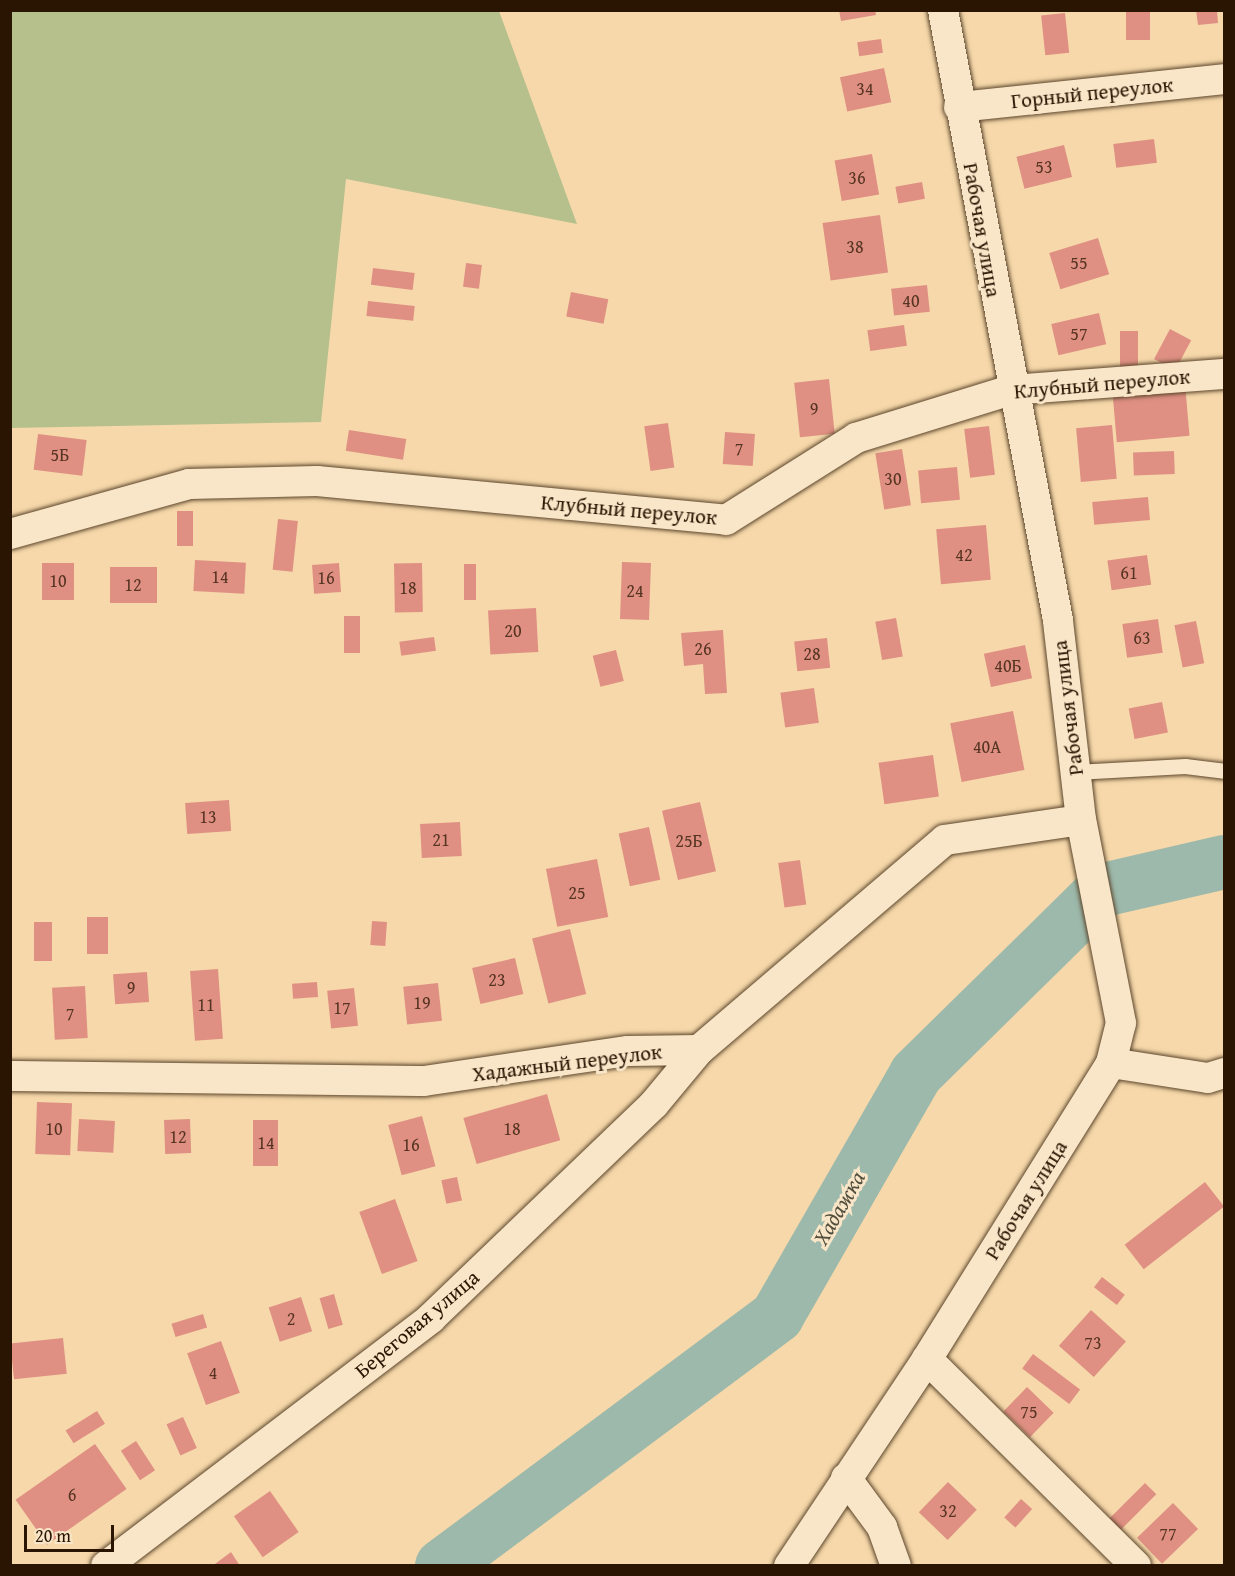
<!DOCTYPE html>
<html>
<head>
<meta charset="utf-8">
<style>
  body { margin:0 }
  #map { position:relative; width:1235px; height:1576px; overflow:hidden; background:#f6d8aa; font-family:"Gentium Book Plus",serif }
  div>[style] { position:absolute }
  .green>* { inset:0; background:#b6c08d }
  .river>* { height:54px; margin:-27px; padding:0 27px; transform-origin:27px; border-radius:27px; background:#9db9ab }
  .building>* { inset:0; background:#df9083; transform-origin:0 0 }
  .roads { filter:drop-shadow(0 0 2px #5c462c) drop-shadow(0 0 2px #5c462c) }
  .lane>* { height:15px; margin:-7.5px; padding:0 7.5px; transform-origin:7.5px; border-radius:7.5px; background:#f9e6c8 }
  .street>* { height:30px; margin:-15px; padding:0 15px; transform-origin:15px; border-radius:15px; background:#f9e6c8 }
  span { translate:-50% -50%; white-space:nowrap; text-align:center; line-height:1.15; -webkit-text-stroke:6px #f9e6c8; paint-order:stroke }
  .number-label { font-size:18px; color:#563422 }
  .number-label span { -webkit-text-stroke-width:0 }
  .street-label { font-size:21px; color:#291502 }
  .water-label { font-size:22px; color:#524e3d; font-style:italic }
  .frame { position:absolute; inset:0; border:12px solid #291502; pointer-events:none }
  .scale { position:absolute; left:24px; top:1525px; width:90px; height:27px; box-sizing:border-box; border:3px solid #291502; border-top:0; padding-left:8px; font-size:18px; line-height:21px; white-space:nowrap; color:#291502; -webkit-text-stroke:4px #f9e6c8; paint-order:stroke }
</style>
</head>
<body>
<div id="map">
  <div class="green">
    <div style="clip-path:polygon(10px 11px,499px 11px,577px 224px,346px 179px,321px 422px,11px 428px)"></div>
  </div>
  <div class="river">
    <div style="left:442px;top:1566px;width:418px;rotate:-36.7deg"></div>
    <div style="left:777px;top:1316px;width:279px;rotate:-60.1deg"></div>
    <div style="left:916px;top:1074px;width:262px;rotate:-44.5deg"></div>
    <div style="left:1103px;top:890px;width:124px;rotate:-13deg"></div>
  </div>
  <div class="building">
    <div style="clip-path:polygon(839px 10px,875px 10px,876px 15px,841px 21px)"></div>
    <div style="left:1126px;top:10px;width:24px;height:30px"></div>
    <div style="clip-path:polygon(1196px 10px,1217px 10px,1218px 23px,1198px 25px)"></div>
    <div style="left:1065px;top:13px;width:40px;height:24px;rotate:84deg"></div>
    <div style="left:881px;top:39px;width:14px;height:24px;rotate:82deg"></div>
    <div style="left:884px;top:68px;width:35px;height:45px;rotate:78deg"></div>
    <div style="left:1154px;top:139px;width:24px;height:41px;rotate:83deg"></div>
    <div style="left:1064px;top:145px;width:33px;height:49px;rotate:76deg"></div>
    <div style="left:872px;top:154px;width:41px;height:38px;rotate:80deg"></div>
    <div style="left:922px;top:182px;width:17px;height:27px;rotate:80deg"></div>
    <div style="left:880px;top:215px;width:58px;height:58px;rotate:82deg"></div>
    <div style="left:1098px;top:238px;width:38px;height:51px;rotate:73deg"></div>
    <div style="left:466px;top:263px;width:16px;height:24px;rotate:7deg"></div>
    <div style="left:373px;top:268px;width:42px;height:17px;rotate:7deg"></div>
    <div style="left:927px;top:285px;width:27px;height:36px;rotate:84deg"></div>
    <div style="left:571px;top:292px;width:38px;height:25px;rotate:11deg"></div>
    <div style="left:368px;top:301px;width:47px;height:15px;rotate:6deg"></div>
    <div style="left:1099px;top:313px;width:32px;height:49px;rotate:77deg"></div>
    <div style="left:904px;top:325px;width:21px;height:37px;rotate:82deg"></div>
    <div style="left:1170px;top:329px;width:24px;height:34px;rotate:28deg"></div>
    <div style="left:1120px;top:331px;width:18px;height:39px"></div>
    <div style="left:829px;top:379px;width:55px;height:35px;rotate:84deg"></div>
    <div style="left:1185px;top:384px;width:52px;height:73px;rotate:85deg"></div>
    <div style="left:668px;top:423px;width:45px;height:24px;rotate:82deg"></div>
    <div style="left:1112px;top:425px;width:54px;height:36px;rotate:85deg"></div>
    <div style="left:989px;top:426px;width:49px;height:25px;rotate:83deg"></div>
    <div style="left:349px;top:430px;width:58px;height:21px;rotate:9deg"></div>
    <div style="left:725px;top:432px;width:30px;height:32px;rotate:4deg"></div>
    <div style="left:38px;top:434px;width:49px;height:36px;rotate:7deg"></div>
    <div style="left:902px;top:449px;width:57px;height:27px;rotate:81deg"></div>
    <div style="left:1174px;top:451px;width:23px;height:41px;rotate:88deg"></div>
    <div style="left:957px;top:467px;width:33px;height:39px;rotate:85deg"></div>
    <div style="left:1148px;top:497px;width:23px;height:56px;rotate:85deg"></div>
    <div style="left:177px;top:511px;width:16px;height:35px"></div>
    <div style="left:278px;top:519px;width:20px;height:51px;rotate:6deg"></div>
    <div style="left:986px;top:525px;width:55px;height:50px;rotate:85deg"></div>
    <div style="left:1147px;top:555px;width:30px;height:40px;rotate:82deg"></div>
    <div style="left:195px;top:560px;width:51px;height:31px;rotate:3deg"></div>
    <div style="left:622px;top:562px;width:29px;height:57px;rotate:2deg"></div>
    <div style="left:42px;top:563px;width:32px;height:37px"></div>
    <div style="left:339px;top:563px;width:29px;height:27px;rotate:86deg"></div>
    <div style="left:422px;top:563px;width:49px;height:28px;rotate:89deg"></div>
    <div style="left:464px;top:564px;width:12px;height:36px"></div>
    <div style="left:110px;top:567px;width:47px;height:36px"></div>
    <div style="left:536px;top:608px;width:44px;height:48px;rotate:87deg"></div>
    <div style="left:344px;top:616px;width:16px;height:37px"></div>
    <div style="left:896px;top:618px;width:39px;height:21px;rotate:80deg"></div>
    <div style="left:1158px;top:619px;width:34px;height:36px;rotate:82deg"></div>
    <div style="left:1196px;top:621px;width:43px;height:22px;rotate:79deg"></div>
    <div style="clip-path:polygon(723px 630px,727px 693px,705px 694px,703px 664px,684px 666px,681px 633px)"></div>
    <div style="left:434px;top:637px;width:14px;height:35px;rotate:82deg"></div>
    <div style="left:827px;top:638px;width:30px;height:33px;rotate:84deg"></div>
    <div style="left:1025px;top:645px;width:34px;height:42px;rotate:78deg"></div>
    <div style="left:616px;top:650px;width:32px;height:24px;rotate:76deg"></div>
    <div style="left:814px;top:688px;width:35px;height:34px;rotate:82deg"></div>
    <div style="left:1162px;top:702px;width:31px;height:34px;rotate:79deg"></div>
    <div style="left:1013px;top:711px;width:60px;height:64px;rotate:79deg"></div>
    <div style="left:933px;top:755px;width:42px;height:55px;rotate:82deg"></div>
    <div style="left:229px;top:800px;width:31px;height:44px;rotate:86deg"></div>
    <div style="left:700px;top:802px;width:71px;height:39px;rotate:77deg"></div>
    <div style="left:460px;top:822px;width:34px;height:40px;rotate:87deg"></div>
    <div style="left:649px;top:827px;width:54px;height:31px;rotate:78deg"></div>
    <div style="left:597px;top:859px;width:59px;height:52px;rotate:79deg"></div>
    <div style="left:800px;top:860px;width:45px;height:22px;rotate:82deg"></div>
    <div style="left:87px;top:917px;width:21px;height:37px"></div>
    <div style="left:372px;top:921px;width:15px;height:24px;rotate:4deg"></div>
    <div style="left:34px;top:922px;width:18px;height:39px"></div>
    <div style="left:570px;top:929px;width:67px;height:39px;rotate:76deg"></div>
    <div style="left:515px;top:958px;width:37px;height:44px;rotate:77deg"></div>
    <div style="left:218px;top:969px;width:70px;height:28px;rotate:86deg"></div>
    <div style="left:147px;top:972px;width:30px;height:34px;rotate:86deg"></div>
    <div style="left:317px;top:982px;width:15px;height:25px;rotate:86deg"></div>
    <div style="left:438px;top:983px;width:38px;height:35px;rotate:84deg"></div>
    <div style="left:85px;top:986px;width:52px;height:33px;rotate:87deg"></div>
    <div style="left:354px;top:988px;width:38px;height:27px;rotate:84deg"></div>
    <div style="left:547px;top:1094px;width:48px;height:87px;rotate:74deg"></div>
    <div style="left:37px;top:1102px;width:35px;height:52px;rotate:2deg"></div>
    <div style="left:422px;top:1116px;width:52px;height:35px;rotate:75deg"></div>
    <div style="left:79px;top:1119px;width:36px;height:32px;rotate:3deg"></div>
    <div style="left:190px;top:1119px;width:34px;height:26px;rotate:88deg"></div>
    <div style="left:253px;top:1120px;width:25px;height:46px"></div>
    <div style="left:457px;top:1177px;width:24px;height:16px;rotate:78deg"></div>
    <div style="left:1205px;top:1182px;width:31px;height:102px;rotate:52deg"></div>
    <div style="left:395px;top:1199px;width:66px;height:38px;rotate:70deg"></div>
    <div style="left:1102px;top:1277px;width:29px;height:13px;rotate:38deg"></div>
    <div style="left:334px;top:1294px;width:32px;height:15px;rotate:74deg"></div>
    <div style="left:301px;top:1297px;width:36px;height:34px;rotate:72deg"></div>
    <div style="left:1091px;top:1310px;width:47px;height:48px;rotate:42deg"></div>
    <div style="left:203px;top:1314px;width:14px;height:33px;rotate:73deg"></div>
    <div style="left:63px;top:1338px;width:36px;height:53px;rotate:84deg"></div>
    <div style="left:221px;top:1341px;width:55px;height:36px;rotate:70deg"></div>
    <div style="left:1033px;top:1354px;width:59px;height:18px;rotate:37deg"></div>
    <div style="left:1027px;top:1387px;width:37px;height:34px;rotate:44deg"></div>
    <div style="left:97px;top:1411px;width:15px;height:37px;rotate:58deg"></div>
    <div style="left:183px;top:1417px;width:34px;height:18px;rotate:66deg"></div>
    <div style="left:136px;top:1441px;width:35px;height:18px;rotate:57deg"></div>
    <div style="left:95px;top:1444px;width:55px;height:97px;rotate:55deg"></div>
    <div style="left:948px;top:1482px;width:40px;height:42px;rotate:44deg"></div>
    <div style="left:1145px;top:1483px;width:16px;height:50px;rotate:45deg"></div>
    <div style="left:270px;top:1491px;width:50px;height:44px;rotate:55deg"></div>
    <div style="left:1021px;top:1499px;width:15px;height:25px;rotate:42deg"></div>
    <div style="left:1173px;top:1503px;width:36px;height:50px;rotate:46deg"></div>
    <div style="clip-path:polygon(231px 1552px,240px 1566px,216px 1566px,215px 1564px)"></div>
  </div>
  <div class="roads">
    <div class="lane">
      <div style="left:1075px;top:772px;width:110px;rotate:-3.1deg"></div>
      <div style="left:1185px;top:766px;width:39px;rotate:7deg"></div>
    </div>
    <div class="street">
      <div style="left:959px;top:107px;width:266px;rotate:-6deg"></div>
      <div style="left:10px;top:534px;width:186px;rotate:-15.6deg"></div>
      <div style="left:189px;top:484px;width:128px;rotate:-1.3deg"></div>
      <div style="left:317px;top:481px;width:411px;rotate:5.4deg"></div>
      <div style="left:726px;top:520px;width:154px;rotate:-32.2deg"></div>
      <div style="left:856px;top:438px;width:162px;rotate:-17.2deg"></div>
      <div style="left:1011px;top:390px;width:214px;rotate:-4.3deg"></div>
      <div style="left:1111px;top:1063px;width:98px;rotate:8.8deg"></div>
      <div style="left:1208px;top:1078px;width:17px;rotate:-17deg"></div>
      <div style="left:10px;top:1076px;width:414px;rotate:0.7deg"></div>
      <div style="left:424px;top:1081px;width:206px;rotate:-8.4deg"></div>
      <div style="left:628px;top:1051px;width:71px;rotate:-0.8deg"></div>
      <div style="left:699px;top:1050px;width:323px;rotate:-40.5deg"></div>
      <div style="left:945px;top:840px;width:137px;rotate:-8.4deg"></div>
      <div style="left:927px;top:1359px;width:294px;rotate:44.7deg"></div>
      <div style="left:846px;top:1478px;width:61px;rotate:53.7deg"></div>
      <div style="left:882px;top:1527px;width:41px;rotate:70.3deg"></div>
      <div style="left:106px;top:1566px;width:409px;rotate:-37.3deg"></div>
      <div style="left:431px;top:1318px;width:309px;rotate:-43.8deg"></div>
      <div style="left:654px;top:1104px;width:70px;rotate:-50.2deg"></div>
      <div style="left:789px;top:1566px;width:249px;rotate:-56.3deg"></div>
      <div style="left:927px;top:1359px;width:349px;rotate:-58.1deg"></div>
      <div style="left:1111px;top:1063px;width:41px;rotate:-76deg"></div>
      <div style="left:1121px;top:1023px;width:207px;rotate:-101.1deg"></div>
      <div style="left:1081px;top:820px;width:201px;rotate:-96.6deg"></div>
      <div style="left:1058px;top:620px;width:621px;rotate:-100.68deg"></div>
    </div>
  </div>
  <div class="number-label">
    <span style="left:865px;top:89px">34</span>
    <span style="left:1044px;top:167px">53</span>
    <span style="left:857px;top:178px">36</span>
    <span style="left:855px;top:247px">38</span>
    <span style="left:1079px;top:263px">55</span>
    <span style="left:911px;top:301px">40</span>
    <span style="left:1079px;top:334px">57</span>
    <span style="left:814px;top:409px">9</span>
    <span style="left:739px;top:449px">7</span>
    <span style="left:60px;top:455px">5Б</span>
    <span style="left:893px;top:479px">30</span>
    <span style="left:964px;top:555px">42</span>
    <span style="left:1129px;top:573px">61</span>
    <span style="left:220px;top:577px">14</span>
    <span style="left:326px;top:578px">16</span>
    <span style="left:58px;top:581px">10</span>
    <span style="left:133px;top:585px">12</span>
    <span style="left:408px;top:588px">18</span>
    <span style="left:635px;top:591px">24</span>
    <span style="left:513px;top:631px">20</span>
    <span style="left:1142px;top:638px">63</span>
    <span style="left:703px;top:649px">26</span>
    <span style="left:812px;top:654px">28</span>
    <span style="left:1008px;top:666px">40Б</span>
    <span style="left:987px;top:747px">40А</span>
    <span style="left:208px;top:817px">13</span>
    <span style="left:441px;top:840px">21</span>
    <span style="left:689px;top:841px">25Б</span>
    <span style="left:577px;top:893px">25</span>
    <span style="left:497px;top:980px">23</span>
    <span style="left:131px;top:988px">9</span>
    <span style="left:422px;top:1003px">19</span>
    <span style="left:206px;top:1005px">11</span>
    <span style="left:342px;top:1008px">17</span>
    <span style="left:70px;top:1014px">7</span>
    <span style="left:54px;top:1129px">10</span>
    <span style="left:512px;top:1129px">18</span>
    <span style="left:178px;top:1137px">12</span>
    <span style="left:266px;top:1143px">14</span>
    <span style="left:411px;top:1145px">16</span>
    <span style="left:291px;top:1319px">2</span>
    <span style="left:1093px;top:1343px">73</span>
    <span style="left:213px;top:1373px">4</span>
    <span style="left:1029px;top:1412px">75</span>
    <span style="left:72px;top:1495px">6</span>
    <span style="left:948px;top:1511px">32</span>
    <span style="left:1168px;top:1534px">77</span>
  </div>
  <div class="street-label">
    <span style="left:1092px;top:93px;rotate:-6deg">Горный переулок</span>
    <span style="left:982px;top:230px;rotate:80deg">Рабочая улица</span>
    <span style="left:1102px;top:384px;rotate:-5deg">Клубный переулок</span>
    <span style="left:629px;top:510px;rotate:5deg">Клубный переулок</span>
    <span style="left:1068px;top:708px;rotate:-97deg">Рабочая улица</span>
    <span style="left:567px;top:1063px;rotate:-7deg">Хадажный переулок</span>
    <span style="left:1026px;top:1200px;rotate:-58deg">Рабочая улица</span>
    <span style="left:417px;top:1324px;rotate:-40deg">Береговая улица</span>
  </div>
  <div class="water-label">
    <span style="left:839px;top:1208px;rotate:-60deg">Хадажка</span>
  </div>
  <div class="frame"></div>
  <div class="scale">20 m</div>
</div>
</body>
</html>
